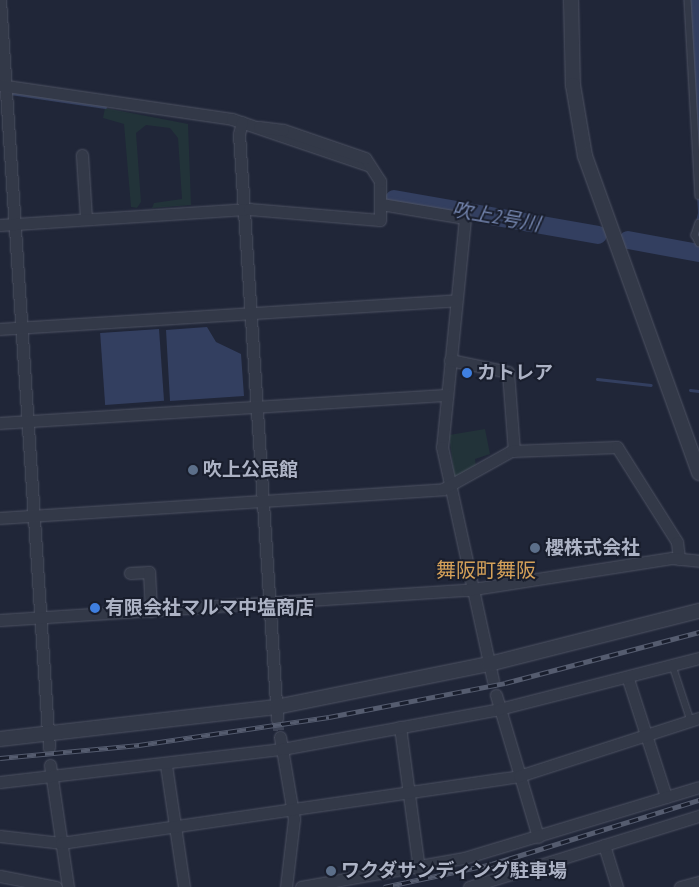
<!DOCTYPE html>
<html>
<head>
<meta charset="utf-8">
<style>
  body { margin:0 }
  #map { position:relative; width:699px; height:887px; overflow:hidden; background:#202638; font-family:"PT Sans Narrow","Noto Sans JP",sans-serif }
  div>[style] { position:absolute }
  .green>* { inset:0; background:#223339 }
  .water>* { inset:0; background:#333f60; transform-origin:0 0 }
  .stream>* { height:3px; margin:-1.5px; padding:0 1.5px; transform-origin:1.5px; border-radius:1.5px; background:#333f60 }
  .river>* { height:18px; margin:-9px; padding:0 9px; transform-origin:9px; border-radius:9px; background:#333f60 }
  .minor-tunnel>* { height:11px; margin-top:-5.5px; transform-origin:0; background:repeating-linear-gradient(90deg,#3c4254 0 11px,transparent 0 16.5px) }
  .roads { filter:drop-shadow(0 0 1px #4e5363) drop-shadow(0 0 1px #4e5363) }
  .service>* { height:5.5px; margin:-2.75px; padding:0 2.75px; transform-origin:2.75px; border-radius:2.75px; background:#333948 }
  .minor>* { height:11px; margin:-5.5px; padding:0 5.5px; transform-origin:5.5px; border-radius:5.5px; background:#333948 }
  .tertiary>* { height:14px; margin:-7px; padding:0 7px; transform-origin:7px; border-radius:7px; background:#333948 }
  .rail>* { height:5px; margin-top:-2.5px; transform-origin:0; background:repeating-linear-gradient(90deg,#191e2d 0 9px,#555c6f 0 18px); box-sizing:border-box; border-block:1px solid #555c6f }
  .dots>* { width:14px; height:14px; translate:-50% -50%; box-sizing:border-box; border:2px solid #191e2d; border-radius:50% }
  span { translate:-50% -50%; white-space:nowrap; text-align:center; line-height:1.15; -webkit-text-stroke:4px #191e2d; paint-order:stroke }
  .poi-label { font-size:19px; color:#adb3c5; font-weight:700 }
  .left { translate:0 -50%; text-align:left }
  .water-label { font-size:20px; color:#7485ae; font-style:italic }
  .neighbourhood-label { font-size:20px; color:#d5a159 }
</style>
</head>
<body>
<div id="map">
  <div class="green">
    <div style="clip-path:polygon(105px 108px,188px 124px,191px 205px,152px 208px,154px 203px,182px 199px,178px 138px,170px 128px,146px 125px,136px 133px,141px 202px,137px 208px,131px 207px,124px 124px,103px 118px)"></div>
    <div style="clip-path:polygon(415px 195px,583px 225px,586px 228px,414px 200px)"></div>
    <div style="clip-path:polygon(485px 429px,490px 454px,475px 459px,476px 468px,455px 481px,449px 435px)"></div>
  </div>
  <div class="water">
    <div style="clip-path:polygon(686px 0,699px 0,699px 245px,693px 235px,698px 213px)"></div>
    <div style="clip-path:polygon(207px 327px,216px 342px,241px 354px,244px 396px,170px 401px,166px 330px)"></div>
    <div style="left:159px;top:329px;width:72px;height:59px;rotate:86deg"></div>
  </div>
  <div class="stream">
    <div style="left:10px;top:93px;width:96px;rotate:8.4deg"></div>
    <div style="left:393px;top:200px;width:1px;rotate:-45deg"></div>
    <div style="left:597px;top:379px;width:54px;rotate:6.3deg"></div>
    <div style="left:690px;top:390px;width:9px;rotate:6deg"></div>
  </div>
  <div class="river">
    <div style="left:394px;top:199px;width:207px;rotate:10deg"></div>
    <div style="left:628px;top:240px;width:72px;rotate:10.4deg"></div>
  </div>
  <div class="minor-tunnel">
    <div style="left:277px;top:719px;width:18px;rotate:81deg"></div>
  </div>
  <div class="roads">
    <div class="service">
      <div style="left:688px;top:0;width:196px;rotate:86.8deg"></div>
      <div style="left:699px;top:223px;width:13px;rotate:108deg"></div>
      <div style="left:695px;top:235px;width:9px;rotate:63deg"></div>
      <div style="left:673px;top:666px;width:58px;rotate:71.9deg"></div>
    </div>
    <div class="minor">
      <div style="left:0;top:0;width:749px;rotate:86.25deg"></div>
      <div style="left:0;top:85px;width:234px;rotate:8.3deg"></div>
      <div style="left:232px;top:119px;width:144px;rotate:18.7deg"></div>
      <div style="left:242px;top:122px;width:12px;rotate:104deg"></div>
      <div style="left:239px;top:134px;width:586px;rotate:86.28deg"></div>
      <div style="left:82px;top:155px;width:64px;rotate:86.4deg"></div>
      <div style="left:381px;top:204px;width:85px;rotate:9.5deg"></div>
      <div style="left:465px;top:218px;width:230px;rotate:95.7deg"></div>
      <div style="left:442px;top:447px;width:239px;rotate:77.7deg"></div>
      <div style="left:0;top:225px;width:250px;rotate:-3.7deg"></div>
      <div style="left:249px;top:209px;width:131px;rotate:4.8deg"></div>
      <div style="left:380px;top:220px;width:39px;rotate:-90deg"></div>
      <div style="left:380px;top:181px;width:27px;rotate:-123deg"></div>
      <div style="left:365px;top:158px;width:87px;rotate:-161.1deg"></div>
      <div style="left:283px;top:130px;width:24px;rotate:-173deg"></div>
      <div style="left:0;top:329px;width:457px;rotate:-3.6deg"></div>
      <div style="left:450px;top:360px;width:59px;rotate:11.7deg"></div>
      <div style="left:508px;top:372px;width:79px;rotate:85.7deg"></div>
      <div style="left:0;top:423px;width:448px;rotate:-3.6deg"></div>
      <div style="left:0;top:518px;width:444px;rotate:-3.7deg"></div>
      <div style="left:443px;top:489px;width:78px;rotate:-29.2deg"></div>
      <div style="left:511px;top:451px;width:106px;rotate:-2.2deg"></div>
      <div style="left:617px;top:447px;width:112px;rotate:57.7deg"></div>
      <div style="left:677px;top:542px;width:17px;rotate:83deg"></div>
      <div style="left:130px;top:573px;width:19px;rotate:-3deg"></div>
      <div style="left:149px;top:572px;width:39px;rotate:87deg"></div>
      <div style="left:0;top:620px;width:468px;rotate:-3.7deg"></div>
      <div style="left:467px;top:590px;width:207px;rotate:-8.9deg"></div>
      <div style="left:672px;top:558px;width:27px;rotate:6deg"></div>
      <div style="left:628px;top:679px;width:124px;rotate:72.1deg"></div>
      <div style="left:496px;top:695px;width:148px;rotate:73.5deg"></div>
      <div style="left:400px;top:727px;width:143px;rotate:82.4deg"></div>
      <div style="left:280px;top:737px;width:83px;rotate:80.3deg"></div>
      <div style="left:294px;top:819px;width:68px;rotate:96.7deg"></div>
      <div style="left:50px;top:765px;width:123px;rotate:81.6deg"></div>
      <div style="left:166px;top:765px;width:123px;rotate:81.6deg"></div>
      <div style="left:0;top:782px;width:284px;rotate:-6.7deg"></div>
      <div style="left:282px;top:749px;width:221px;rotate:-10.4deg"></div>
      <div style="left:499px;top:709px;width:206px;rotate:-14.3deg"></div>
      <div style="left:0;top:836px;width:61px;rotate:6.5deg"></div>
      <div style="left:61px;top:843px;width:463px;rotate:-8.3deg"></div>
      <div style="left:519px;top:776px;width:189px;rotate:-17.9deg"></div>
      <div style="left:604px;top:845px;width:44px;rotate:72.8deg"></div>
      <div style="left:0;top:876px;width:57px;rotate:11.1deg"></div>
      <div style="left:301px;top:887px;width:166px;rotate:-10.1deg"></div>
      <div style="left:464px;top:858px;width:245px;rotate:-16.8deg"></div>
      <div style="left:469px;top:887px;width:241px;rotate:-17.2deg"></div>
      <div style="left:680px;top:887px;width:20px;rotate:-15deg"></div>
    </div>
    <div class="tertiary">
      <div style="left:571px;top:0;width:85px;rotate:88.7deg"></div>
      <div style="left:573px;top:85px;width:72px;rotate:80.4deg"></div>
      <div style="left:585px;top:156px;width:337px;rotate:70.2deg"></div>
      <div style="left:0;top:739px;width:278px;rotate:-6.6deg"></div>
      <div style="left:276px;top:707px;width:217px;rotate:-11.4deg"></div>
      <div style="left:489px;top:664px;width:217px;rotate:-14.2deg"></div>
    </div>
  </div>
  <div class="rail">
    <div style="left:0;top:758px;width:140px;rotate:-5.3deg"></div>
    <div style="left:139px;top:745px;width:192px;rotate:-8.4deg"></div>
    <div style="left:329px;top:717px;width:179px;rotate:-10.9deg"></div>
    <div style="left:505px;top:683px;width:201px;rotate:-14.7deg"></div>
    <div style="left:384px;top:887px;width:110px;rotate:-12deg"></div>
    <div style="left:492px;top:864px;width:217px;rotate:-17.2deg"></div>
  </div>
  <div class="dots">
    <div style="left:467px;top:373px;background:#3f7fe0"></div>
    <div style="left:193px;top:470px;background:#5c6f8a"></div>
    <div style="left:535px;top:548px;background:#5c6f8a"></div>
    <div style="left:95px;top:608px;background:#3f7fe0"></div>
    <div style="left:331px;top:871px;background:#5c6f8a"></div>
  </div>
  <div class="poi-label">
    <span class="left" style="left:477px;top:373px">カトレア</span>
    <span class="left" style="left:203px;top:470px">吹上公民館</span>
    <span class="left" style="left:545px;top:548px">櫻株式会社</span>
    <span class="left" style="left:105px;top:608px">有限会社マルマ中塩商店</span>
    <span class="left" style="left:341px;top:871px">ワクダサンディング駐車場</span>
  </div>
  <div class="water-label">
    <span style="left:496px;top:217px;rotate:10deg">吹上2号川</span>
  </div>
  <div class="neighbourhood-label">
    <span style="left:486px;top:570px">舞阪町舞阪</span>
  </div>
</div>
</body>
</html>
